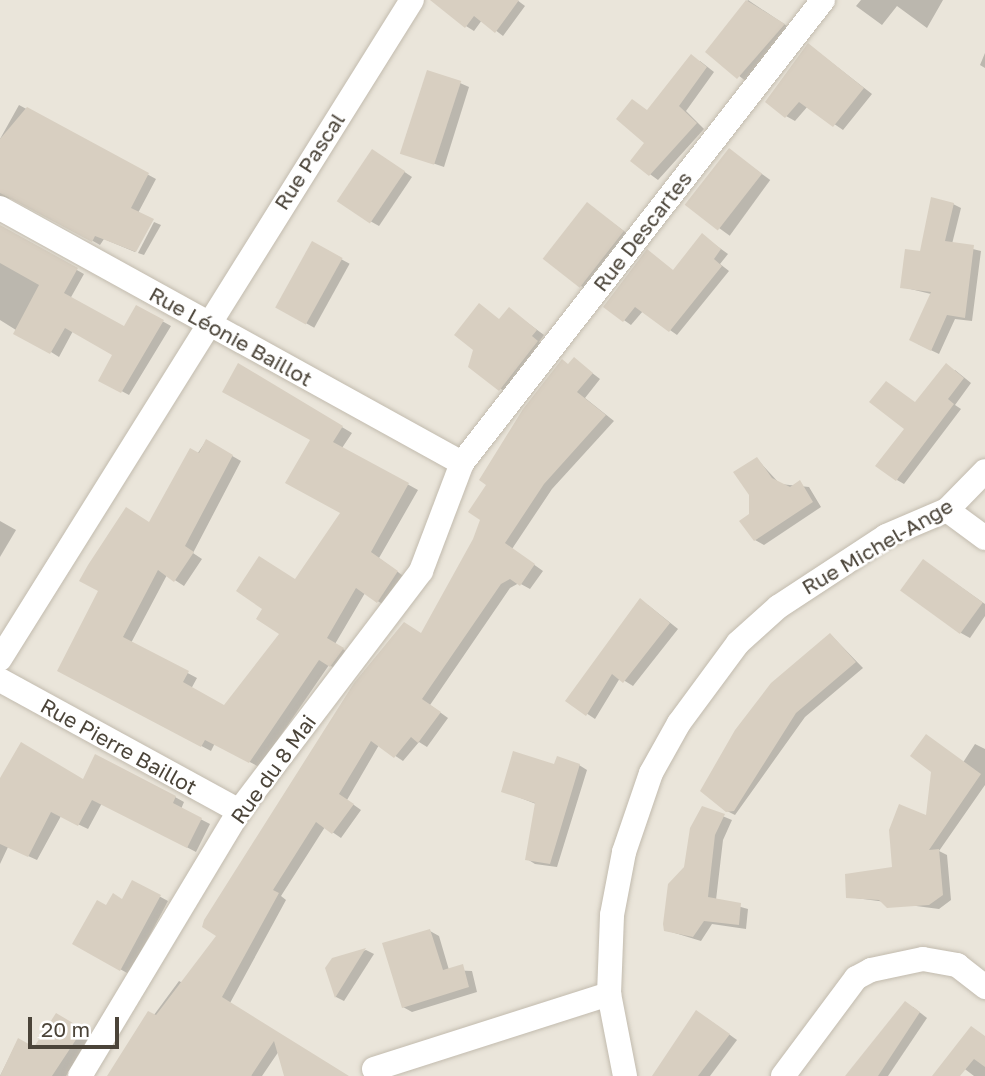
<!DOCTYPE html>
<html>
<head>
<meta charset="utf-8">
<style>
  body { margin:0 }
  #map { position:relative; width:985px; height:1076px; overflow:hidden; background:#f6f3ec; font-family:"Golos Text",sans-serif }
  div>[style] { position:absolute }
  .residential>* { inset:0; background:#eae5da; transform-origin:0 0 }
  .shadow>* { inset:0; background:#0003; transform-origin:0 0 }
  .building>* { inset:0; background:#d8cfc1; transform-origin:0 0 }
  .roads { filter:drop-shadow(0 0 2px #c2bbae) drop-shadow(0 0 2px #c2bbae) }
  .street>* { height:24px; margin:-12px; padding:0 12px; transform-origin:12px; border-radius:12px; background:#fff }
  span { translate:-50% -50%; white-space:nowrap; text-align:center; line-height:1.15; -webkit-text-stroke:5px #fff; paint-order:stroke }
  .street-label { font-size:21px; color:#4b4439 }
  .scale { position:absolute; left:28px; top:1017px; width:91px; height:32px; box-sizing:border-box; border:4px solid #4b4439; border-top:0; padding-left:9px; font-size:21px; line-height:24px; white-space:nowrap; color:#4b4439; -webkit-text-stroke:5px #fff; paint-order:stroke }
</style>
</head>
<body>
<div id="map">
  <div class="residential">
    <div style="left:0;top:0;width:985px;height:1076px"></div>
  </div>
  <div class="shadow">
    <div style="clip-path:polygon(442px 0,517px 0,525px 6px,503px 36px,482px 20px,474px 31px,466px 26px)"></div>
    <div style="clip-path:polygon(748px 0,793px 30px,747px 82px,707px 51px)"></div>
    <div style="clip-path:polygon(861px 0,943px 0,927px 28px,897px 6px,882px 25px,856px 6px)"></div>
    <div style="clip-path:polygon(809px 45px,872px 94px,843px 130px,808px 106px,795px 121px,786px 116px)"></div>
    <div style="clip-path:polygon(985px 53px,985px 68px,980px 65px)"></div>
    <div style="clip-path:polygon(700px 61px,714px 72px,686px 111px,704px 129px,658px 180px,632px 161px,646px 143px,648px 111px)"></div>
    <div style="clip-path:polygon(460px 83px,469px 87px,444px 167px,403px 153px)"></div>
    <div style="clip-path:polygon(19px 105px,156px 179px,138px 213px,151px 220px,135px 252px,104px 239px,100px 245px,16px 198px,0 199px,0 139px)"></div>
    <div style="left:729px;top:150px;width:51px;height:69px;rotate:36deg"></div>
    <div style="clip-path:polygon(381px 156px,412px 177px,379px 226px,370px 221px)"></div>
    <div style="clip-path:polygon(587px 204px,632px 237px,590px 291px,581px 286px)"></div>
    <div style="clip-path:polygon(953px 204px,961px 208px,952px 244px,981px 251px,972px 321px,955px 319px,939px 354px,918px 344px,931px 294px,902px 287px)"></div>
    <div style="clip-path:polygon(154px 222px,161px 225px,144px 255px,138px 253px)"></div>
    <div style="clip-path:polygon(0 227px,84px 274px,70px 299px,125px 328px,137px 307px,171px 326px,129px 395px,101px 380px,115px 354px,73px 331px,59px 357px,0 320px)"></div>
    <div style="clip-path:polygon(703px 236px,728px 254px,720px 264px,729px 271px,677px 335px,643px 311px,631px 325px,605px 307px,674px 271px)"></div>
    <div style="left:312px;top:243px;width:43px;height:73px;rotate:29deg"></div>
    <div style="clip-path:polygon(509px 309px,544px 335px,539px 342px,546px 347px,508px 394px,470px 366px)"></div>
    <div style="clip-path:polygon(574px 359px,600px 379px,585px 398px,614px 421px,552px 489px,512px 549px,543px 571px,530px 589px,519px 583px,510px 588px,430px 705px,448px 718px,427px 747px,419px 742px,403px 761px,379px 745px,347px 800px,361px 810px,341px 838px,325px 827px,281px 896px,286px 900px,230px 1003px,332px 1076px,286px 1076px,279px 1051px,262px 1076px,252px 1076px,203px 1049px,188px 1076px,109px 1076px,179px 981px,186px 985px,422px 635px)"></div>
    <div style="clip-path:polygon(239px 366px,352px 433px,342px 448px,418px 490px,379px 558px,406px 578px,387px 607px,365px 593px,335px 644px,352px 655px,340px 671px,329px 665px,259px 767px,215px 743px,211px 751px,68px 676px,150px 524px,206px 441px,241px 461px,193px 553px,202px 559px,184px 586px,167px 575px,131px 643px,197px 678px,191px 689px,224px 708px,282px 633px,296px 581px,342px 513px,312px 440px)"></div>
    <div style="clip-path:polygon(955px 370px,971px 383px,955px 405px,961px 409px,904px 484px,897px 480px,916px 404px)"></div>
    <div style="clip-path:polygon(757px 459px,780px 484px,809px 487px,821px 507px,764px 545px,755px 540px,750px 515px)"></div>
    <div style="clip-path:polygon(0 521px,16px 530px,0 557px)"></div>
    <div style="clip-path:polygon(924px 561px,985px 604px,985px 616px,970px 638px,961px 633px)"></div>
    <div style="clip-path:polygon(648px 605px,678px 629px,633px 686px,620px 678px,595px 719px,568px 701px)"></div>
    <div style="clip-path:polygon(831px 635px,863px 668px,805px 717px,735px 815px,727px 811px)"></div>
    <div style="clip-path:polygon(975px 744px,985px 749px,985px 785px,939px 851px,947px 855px,951px 900px,939px 909px,848px 897px,894px 869px)"></div>
    <div style="clip-path:polygon(579px 765px,587px 770px,557px 867px,535px 864px,527px 859px,536px 804px,503px 791px,556px 767px)"></div>
    <div style="clip-path:polygon(84px 781px,175px 797px,184px 802px,181px 809px,210px 824px,196px 852px,102px 803px,88px 829px,61px 816px,37px 860px,8px 847px,0 864px,0 782px)"></div>
    <div style="clip-path:polygon(703px 808px,732px 820px,723px 840px,716px 900px,748px 909px,746px 929px,712px 924px,701px 941px,665px 930px)"></div>
    <div style="clip-path:polygon(133px 882px,168px 901px,129px 974px,74px 944px,107px 907px,123px 901px)"></div>
    <div style="clip-path:polygon(430px 931px,439px 936px,449px 970px,472px 971px,477px 992px,412px 1012px,403px 1007px)"></div>
    <div style="clip-path:polygon(366px 950px,374px 954px,344px 1001px,336px 997px,327px 968px,333px 960px)"></div>
    <div style="clip-path:polygon(913px 1007px,927px 1018px,888px 1076px,849px 1076px)"></div>
    <div style="clip-path:polygon(56px 1015px,90px 1035px,66px 1076px,0 1076px,18px 1040px,34px 1050px)"></div>
    <div style="clip-path:polygon(705px 1017px,737px 1040px,710px 1076px,670px 1076px)"></div>
    <div style="clip-path:polygon(985px 1037px,985px 1076px,974px 1076px,949px 1057px)"></div>
  </div>
  <div class="building">
    <div style="clip-path:polygon(430px 0,519px 0,495px 33px,474px 16px,465px 28px)"></div>
    <div style="clip-path:polygon(746px 0,785px 24px,737px 79px,705px 52px)"></div>
    <div style="clip-path:polygon(808px 43px,864px 88px,833px 127px,799px 102px,785px 118px,765px 102px)"></div>
    <div style="clip-path:polygon(691px 54px,707px 67px,679px 106px,697px 123px,649px 176px,630px 161px,644px 143px,616px 119px,632px 99px,647px 110px)"></div>
    <div style="left:427px;top:70px;width:36px;height:88px;rotate:18deg"></div>
    <div style="clip-path:polygon(27px 107px,149px 173px,131px 208px,154px 219px,136px 252px,95px 236px,92px 242px,0 193px,0 139px)"></div>
    <div style="left:729px;top:148px;width:42px;height:72px;rotate:38deg"></div>
    <div style="left:372px;top:149px;width:40px;height:63px;rotate:34deg"></div>
    <div style="clip-path:polygon(931px 197px,954px 203px,945px 241px,974px 245px,965px 318px,947px 315px,931px 351px,909px 340px,931px 292px,900px 288px,905px 249px,920px 251px)"></div>
    <div style="left:587px;top:202px;width:47px;height:72px;rotate:38deg"></div>
    <div style="clip-path:polygon(0 225px,78px 268px,64px 293px,124px 326px,136px 305px,164px 320px,121px 393px,98px 381px,112px 355px,65px 328px,50px 354px,13px 334px,39px 285px,0 263px)"></div>
    <div style="clip-path:polygon(702px 233px,721px 249px,714px 259px,722px 266px,669px 332px,635px 307px,623px 322px,603px 307px,647px 249px,673px 270px)"></div>
    <div style="left:312px;top:241px;width:35px;height:76px;rotate:29deg"></div>
    <div style="clip-path:polygon(479px 303px,499px 319px,509px 307px,537px 330px,532px 336px,538px 341px,499px 391px,468px 367px,473px 350px,454px 335px)"></div>
    <div style="clip-path:polygon(574px 357px,593px 373px,577px 392px,606px 415px,544px 484px,505px 543px,535px 564px,520px 586px,510px 579px,501px 584px,422px 699px,441px 712px,418px 743px,411px 737px,394px 758px,371px 741px,339px 794px,354px 804px,332px 834px,316px 822px,273px 890px,279px 893px,222px 997px,349px 1076px,284px 1076px,274px 1041px,251px 1076px,107px 1076px,148px 1011px,156px 1015px,216px 936px,202px 927px,204px 920px,354px 683px,404px 622px,421px 633px,473px 539px,480px 520px,468px 512px,486px 485px,479px 480px,523px 409px,562px 359px,568px 364px)"></div>
    <div style="clip-path:polygon(238px 363px,343px 426px,333px 442px,409px 483px,371px 552px,398px 571px,377px 603px,356px 588px,327px 638px,344px 648px,330px 667px,319px 660px,249px 763px,205px 740px,201px 747px,57px 671px,98px 591px,79px 581px,88px 565px,126px 507px,149px 522px,190px 448px,199px 453px,206px 439px,233px 455px,185px 546px,194px 552px,174px 582px,158px 570px,123px 637px,189px 671px,183px 682px,224px 705px,279px 634px,256px 619px,262px 609px,236px 591px,259px 556px,295px 579px,340px 513px,285px 483px,310px 440px,222px 392px)"></div>
    <div style="clip-path:polygon(946px 363px,964px 378px,948px 399px,954px 404px,896px 481px,875px 466px,904px 429px,869px 402px,886px 381px,915px 402px)"></div>
    <div style="clip-path:polygon(757px 457px,772px 478px,790px 487px,800px 480px,813px 502px,754px 541px,739px 521px,749px 514px,749px 495px,733px 472px)"></div>
    <div style="left:923px;top:559px;width:74px;height:39px;rotate:36deg"></div>
    <div style="clip-path:polygon(640px 598px,670px 623px,623px 683px,612px 674px,586px 716px,565px 701px)"></div>
    <div style="clip-path:polygon(830px 633px,856px 662px,796px 713px,734px 811px,726px 812px,700px 791px,735px 730px,771px 683px)"></div>
    <div style="clip-path:polygon(926px 734px,981px 774px,929px 850px,939px 849px,943px 895px,929px 905px,887px 908px,879px 900px,846px 898px,845px 874px,892px 867px,889px 830px,899px 804px,926px 815px,931px 772px,910px 756px)"></div>
    <div style="clip-path:polygon(21px 742px,83px 779px,95px 754px,176px 796px,173px 803px,202px 818px,187px 848px,92px 800px,78px 826px,51px 812px,28px 857px,0 844px,0 778px)"></div>
    <div style="clip-path:polygon(513px 751px,554px 764px,557px 756px,580px 764px,550px 864px,525px 860px,535px 803px,501px 792px)"></div>
    <div style="clip-path:polygon(702px 806px,725px 814px,715px 835px,708px 897px,741px 903px,739px 925px,704px 921px,693px 937px,664px 931px,663px 924px,668px 884px,684px 867px,690px 828px)"></div>
    <div style="clip-path:polygon(132px 880px,161px 895px,120px 971px,72px 944px,97px 900px,106px 905px,113px 893px,122px 899px)"></div>
    <div style="clip-path:polygon(430px 929px,443px 970px,463px 964px,469px 987px,402px 1008px,382px 943px)"></div>
    <div style="clip-path:polygon(366px 948px,335px 998px,325px 968px,332px 958px)"></div>
    <div style="clip-path:polygon(905px 1001px,920px 1012px,878px 1076px,845px 1076px)"></div>
    <div style="clip-path:polygon(696px 1010px,730px 1034px,698px 1076px,652px 1076px)"></div>
    <div style="clip-path:polygon(56px 1013px,83px 1029px,52px 1076px,0 1076px,18px 1038px,34px 1047px)"></div>
    <div style="clip-path:polygon(971px 1026px,985px 1036px,985px 1067px,974px 1059px,960px 1076px,932px 1076px)"></div>
  </div>
  <div class="roads">
    <div class="street">
      <div style="left:0;top:208px;width:528px;rotate:28.9deg"></div>
      <div style="left:947px;top:510px;width:47px;rotate:36.4deg"></div>
      <div style="left:0;top:659px;width:777px;rotate:-57.99deg"></div>
      <div style="left:0;top:680px;width:273px;rotate:28.7deg"></div>
      <div style="left:374px;top:1069px;width:247px;rotate:-17.7deg"></div>
      <div style="left:80px;top:1076px;width:309px;rotate:-59deg"></div>
      <div style="left:239px;top:811px;width:301px;rotate:-52.8deg"></div>
      <div style="left:421px;top:571px;width:116px;rotate:-69.2deg"></div>
      <div style="left:462px;top:463px;width:587px;rotate:-52.06deg"></div>
      <div style="left:625px;top:1076px;width:84px;rotate:-101deg"></div>
      <div style="left:609px;top:994px;width:79px;rotate:-87.8deg"></div>
      <div style="left:612px;top:915px;width:64px;rotate:-79.2deg"></div>
      <div style="left:624px;top:852px;width:83px;rotate:-71.1deg"></div>
      <div style="left:651px;top:773px;width:57px;rotate:-60.8deg"></div>
      <div style="left:679px;top:723px;width:99px;rotate:-53.6deg"></div>
      <div style="left:738px;top:643px;width:54px;rotate:-42deg"></div>
      <div style="left:778px;top:607px;width:129px;rotate:-33.3deg"></div>
      <div style="left:886px;top:536px;width:66px;rotate:-23.1deg"></div>
      <div style="left:947px;top:510px;width:54px;rotate:-45.7deg"></div>
      <div style="left:783px;top:1076px;width:122px;rotate:-53.3deg"></div>
      <div style="left:856px;top:978px;width:17px;rotate:-28deg"></div>
      <div style="left:871px;top:970px;width:53px;rotate:-11.9deg"></div>
      <div style="left:923px;top:959px;width:35px;rotate:10deg"></div>
      <div style="left:957px;top:965px;width:36px;rotate:38deg"></div>
    </div>
  </div>
  <div class="street-label">
    <span style="left:309px;top:161px;rotate:-57deg">Rue Pascal</span>
    <span style="left:642px;top:231px;rotate:-52deg">Rue Descartes</span>
    <span style="left:231px;top:336px;rotate:29deg">Rue Léonie Baillot</span>
    <span style="left:877px;top:546px;rotate:-30deg">Rue Michel-Ange</span>
    <span style="left:119px;top:746px;rotate:29deg">Rue Pierre Baillot</span>
    <span style="left:273px;top:769px;rotate:-54deg">Rue du 8 Mai</span>
  </div>
  <div class="scale">20 m</div>
</div>
</body>
</html>
